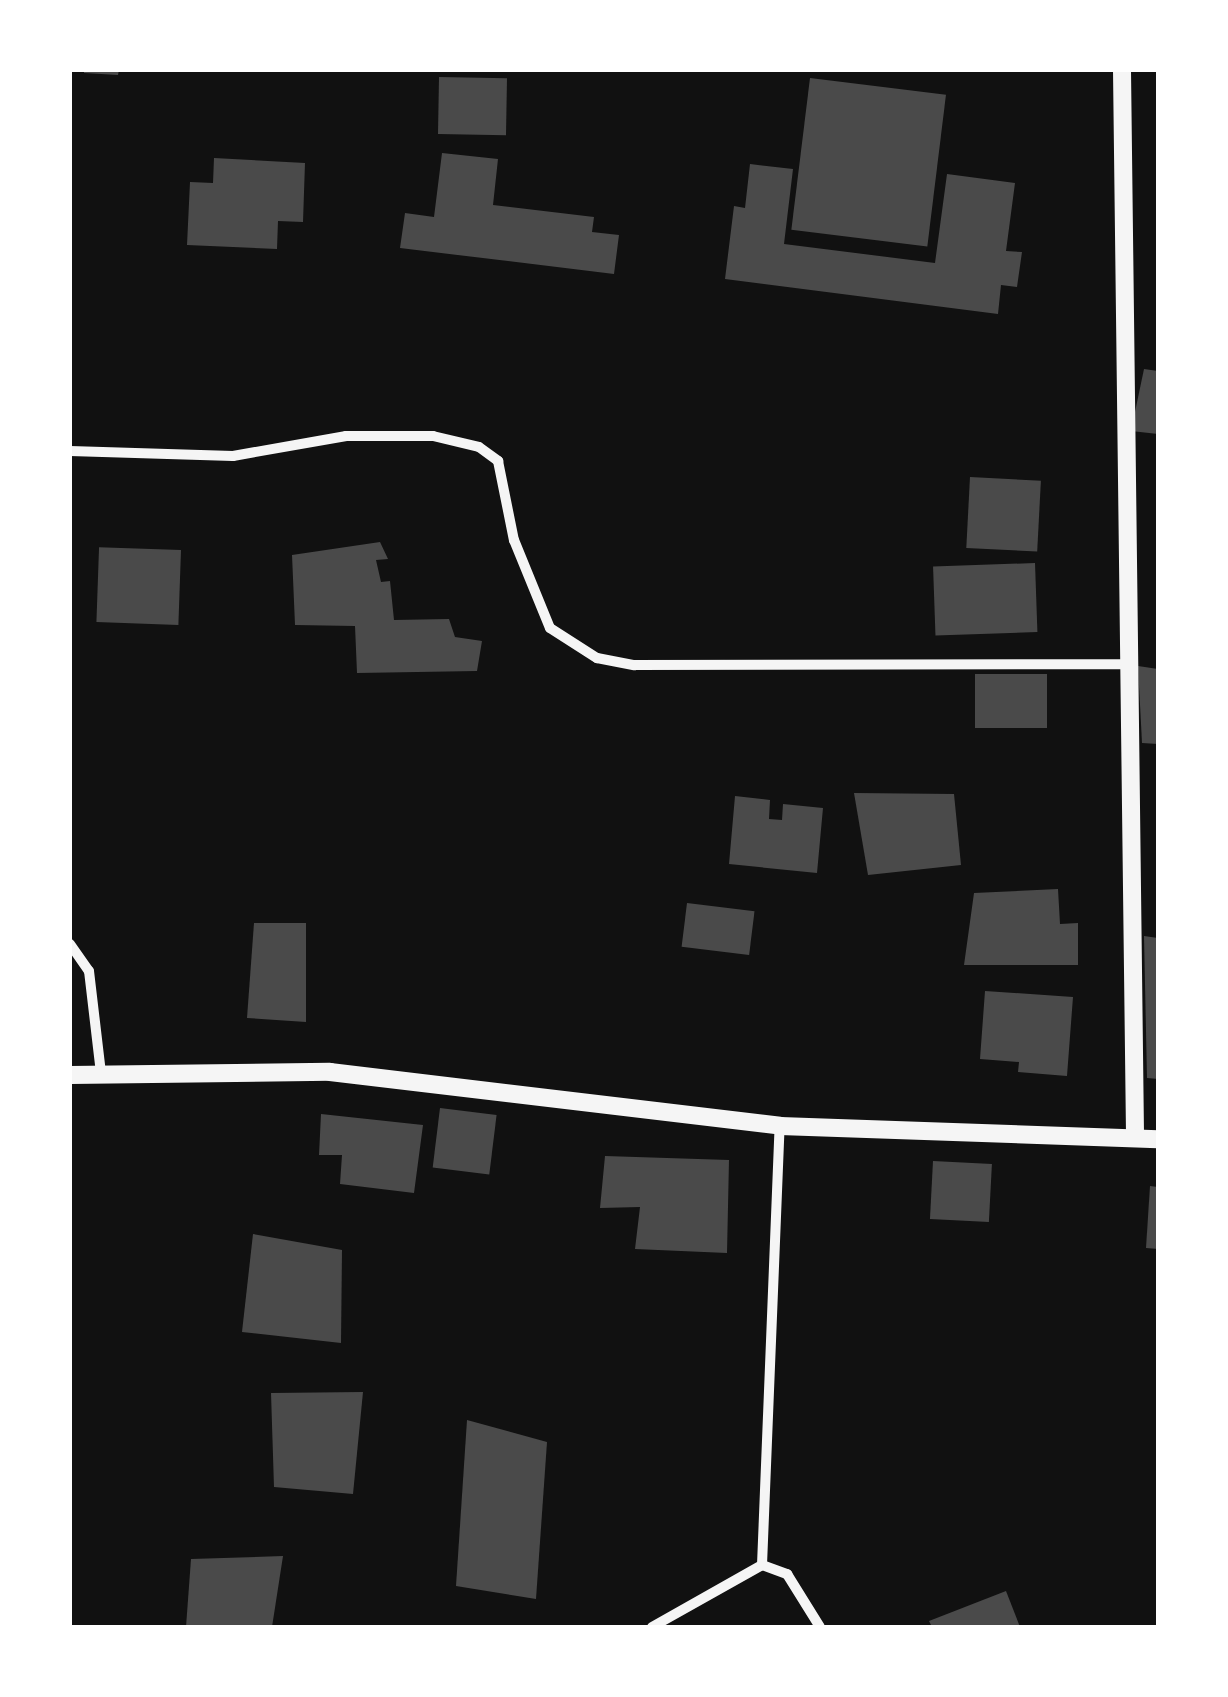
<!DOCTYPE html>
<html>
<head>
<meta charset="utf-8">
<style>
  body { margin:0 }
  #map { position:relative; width:1228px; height:1697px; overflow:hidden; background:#111; font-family:Roboto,sans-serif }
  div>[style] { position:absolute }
  .building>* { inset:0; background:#4a4a4a; transform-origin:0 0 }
  .minor>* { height:10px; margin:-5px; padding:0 5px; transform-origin:5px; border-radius:5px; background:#f5f5f5 }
  .tertiary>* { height:18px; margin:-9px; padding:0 9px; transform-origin:9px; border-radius:9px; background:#f5f5f5 }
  span { translate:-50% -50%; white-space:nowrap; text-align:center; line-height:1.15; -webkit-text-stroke:10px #fff; paint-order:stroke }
  .frame { position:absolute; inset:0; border:72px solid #fff; pointer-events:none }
</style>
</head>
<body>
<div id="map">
  <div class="building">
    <div style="clip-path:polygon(84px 70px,119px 70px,118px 75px,84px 73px)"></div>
    <div style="left:439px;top:77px;width:68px;height:57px;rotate:1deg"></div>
    <div style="left:810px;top:78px;width:137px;height:153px;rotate:7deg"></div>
    <div style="clip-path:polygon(442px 153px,498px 159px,493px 205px,594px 217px,592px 232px,619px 235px,614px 274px,400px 248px,405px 213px,434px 217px)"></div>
    <div style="clip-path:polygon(214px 158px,305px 163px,303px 222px,278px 221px,277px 249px,187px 245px,190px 182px,213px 183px)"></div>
    <div style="clip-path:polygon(750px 164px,793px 169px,784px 244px,935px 263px,947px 174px,1015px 183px,1006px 251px,1022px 252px,1017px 287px,1001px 285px,998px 314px,725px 279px,734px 206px,745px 208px)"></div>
    <div style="clip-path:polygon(1144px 369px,1158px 371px,1158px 434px,1131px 431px)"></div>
    <div style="left:970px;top:477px;width:71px;height:71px;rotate:3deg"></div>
    <div style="clip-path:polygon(380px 542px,388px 559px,376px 560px,381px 582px,390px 581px,394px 620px,449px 619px,455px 637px,482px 641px,477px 671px,357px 673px,355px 626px,295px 625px,292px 555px)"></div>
    <div style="left:181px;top:550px;width:75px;height:82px;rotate:92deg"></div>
    <div style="left:1035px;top:563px;width:69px;height:102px;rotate:88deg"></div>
    <div style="clip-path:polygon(1138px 666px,1158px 669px,1158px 744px,1142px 743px)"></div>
    <div style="left:975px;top:674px;width:72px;height:54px"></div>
    <div style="clip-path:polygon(854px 793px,954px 794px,961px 865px,868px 875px)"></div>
    <div style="clip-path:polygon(735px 796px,770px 800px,769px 819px,782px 820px,783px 804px,823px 808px,817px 873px,729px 864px)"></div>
    <div style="clip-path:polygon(1058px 889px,1060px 924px,1078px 923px,1078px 965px,964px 965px,974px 893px)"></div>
    <div style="left:687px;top:903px;width:68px;height:44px;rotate:7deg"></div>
    <div style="clip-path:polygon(254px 923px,306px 923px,306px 1022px,247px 1018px)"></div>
    <div style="clip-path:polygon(1144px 936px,1158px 938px,1158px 1079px,1147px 1078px)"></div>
    <div style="clip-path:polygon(985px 991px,1073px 997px,1067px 1076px,1018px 1072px,1019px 1062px,980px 1059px)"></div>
    <div style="left:440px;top:1108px;width:57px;height:60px;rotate:7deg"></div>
    <div style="clip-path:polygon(321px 1114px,423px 1125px,414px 1193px,340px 1184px,342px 1155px,319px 1155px)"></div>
    <div style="clip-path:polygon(605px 1156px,729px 1160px,727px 1253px,635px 1249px,640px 1207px,600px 1208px)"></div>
    <div style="left:933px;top:1161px;width:59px;height:58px;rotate:3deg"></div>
    <div style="clip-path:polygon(1150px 1186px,1158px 1187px,1158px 1249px,1146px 1248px)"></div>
    <div style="clip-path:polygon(253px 1234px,342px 1250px,341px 1343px,242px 1332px)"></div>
    <div style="clip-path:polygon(363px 1392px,353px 1494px,274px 1487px,271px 1393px)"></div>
    <div style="clip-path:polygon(467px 1420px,547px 1442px,536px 1599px,456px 1586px)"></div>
    <div style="clip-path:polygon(283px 1556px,272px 1627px,186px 1627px,191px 1559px)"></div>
    <div style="clip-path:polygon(1006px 1591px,1020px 1627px,932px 1627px,929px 1621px)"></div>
  </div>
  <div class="minor">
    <div style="left:70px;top:451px;width:163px;rotate:1.8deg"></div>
    <div style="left:233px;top:456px;width:115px;rotate:-10deg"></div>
    <div style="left:346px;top:436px;width:87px"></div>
    <div style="left:433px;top:436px;width:47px;rotate:13.4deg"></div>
    <div style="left:479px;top:447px;width:24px;rotate:36deg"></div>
    <div style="left:498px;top:461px;width:81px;rotate:78.6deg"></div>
    <div style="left:514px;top:540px;width:95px;rotate:67.8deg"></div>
    <div style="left:550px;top:628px;width:56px;rotate:32.6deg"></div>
    <div style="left:597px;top:658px;width:38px;rotate:11deg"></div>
    <div style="left:634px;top:665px;width:494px;rotate:-0.1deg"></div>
    <div style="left:70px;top:944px;width:33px;rotate:55deg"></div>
    <div style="left:89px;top:971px;width:103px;rotate:83.3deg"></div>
    <div style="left:762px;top:1565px;width:439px;rotate:-87.7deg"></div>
    <div style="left:652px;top:1627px;width:126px;rotate:-29.4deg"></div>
    <div style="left:762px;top:1565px;width:27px;rotate:20deg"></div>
    <div style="left:787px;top:1574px;width:62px;rotate:58.1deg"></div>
  </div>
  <div class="tertiary">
    <div style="left:1122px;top:70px;width:1068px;rotate:89.3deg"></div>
    <div style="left:70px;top:1075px;width:260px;rotate:-0.7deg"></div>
    <div style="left:330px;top:1072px;width:453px;rotate:6.8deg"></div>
    <div style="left:780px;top:1126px;width:378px;rotate:2deg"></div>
  </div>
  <div class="frame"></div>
</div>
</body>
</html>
